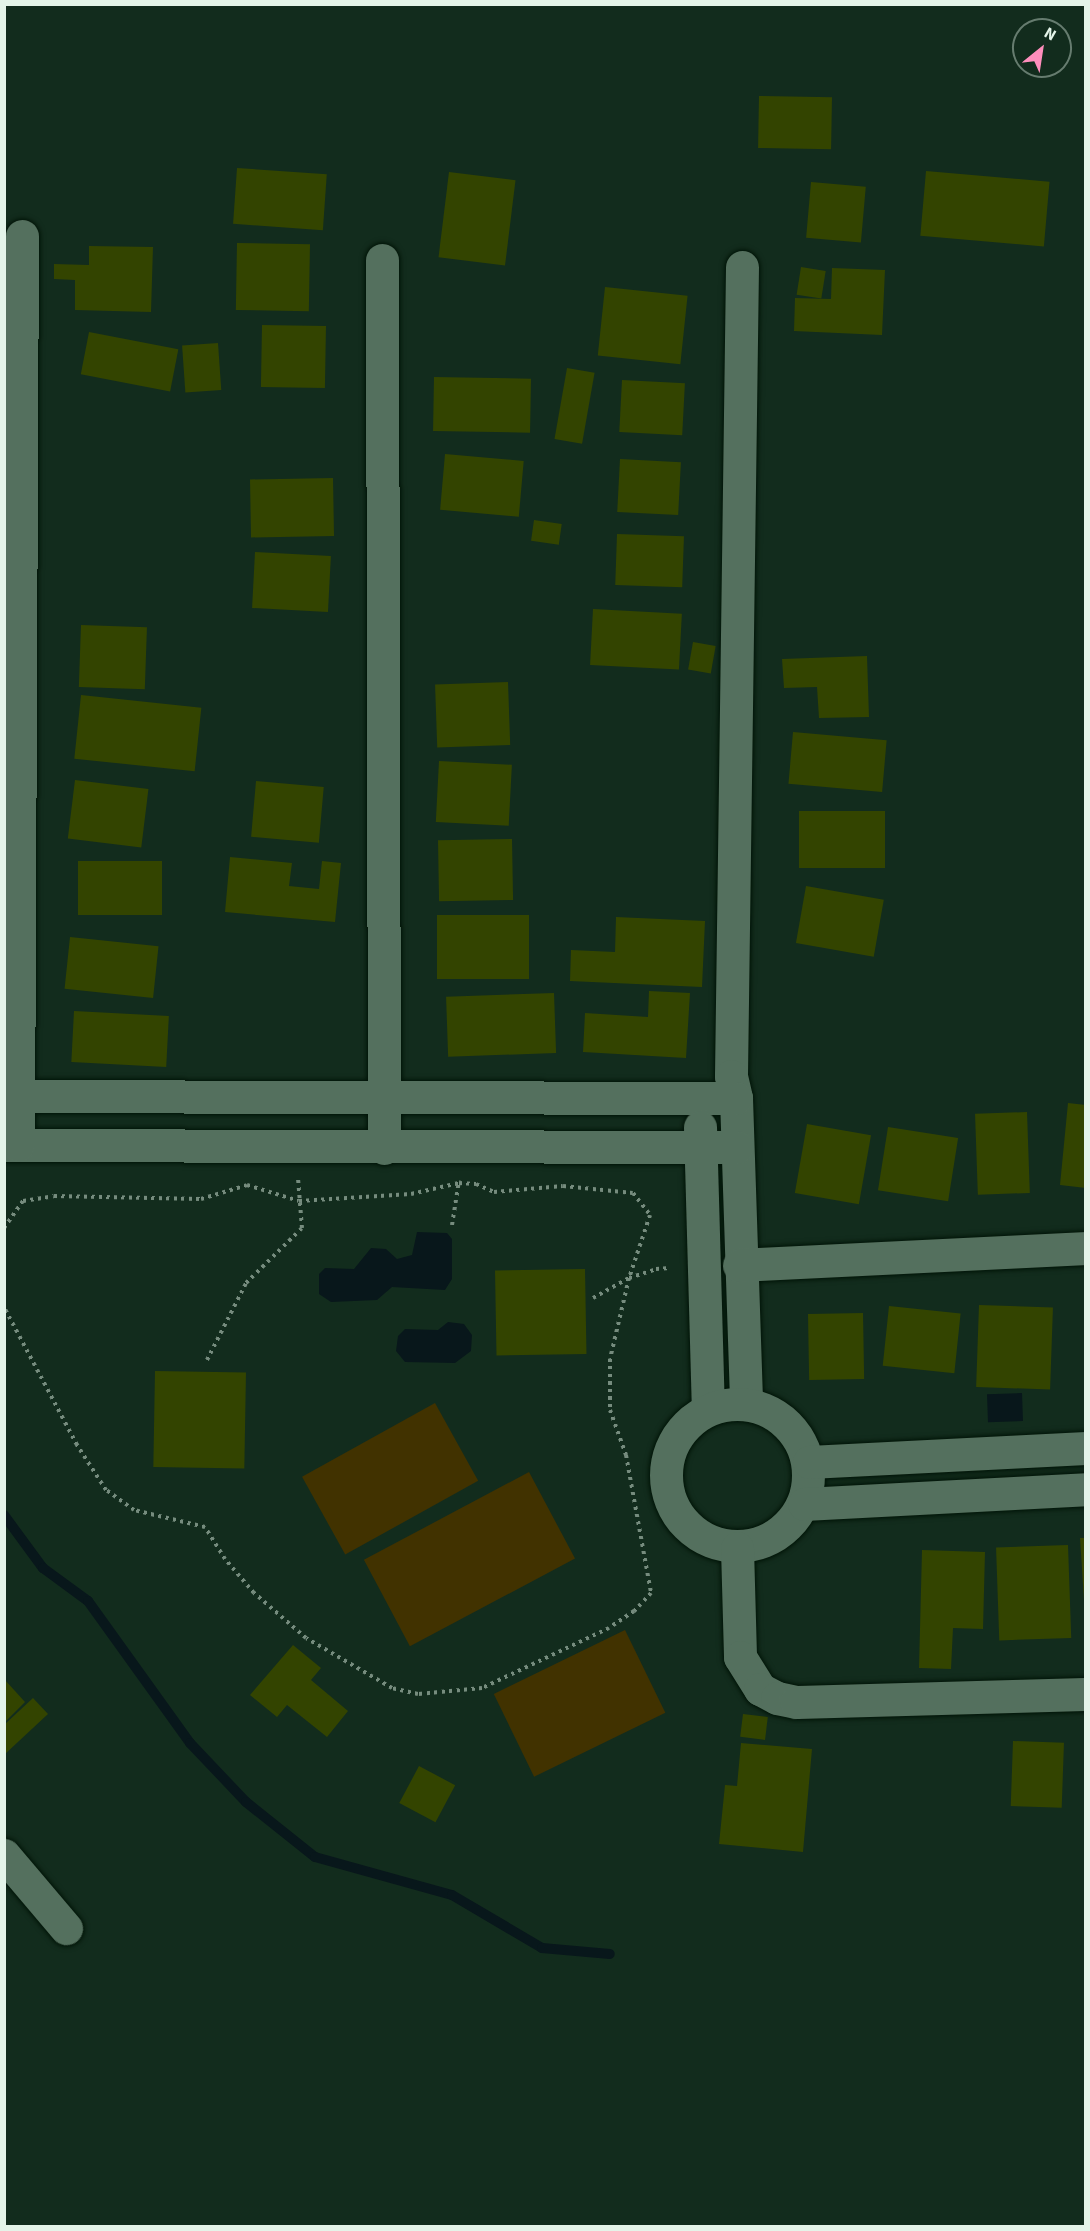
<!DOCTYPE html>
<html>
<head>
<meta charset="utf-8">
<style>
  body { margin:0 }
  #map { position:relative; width:1090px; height:2231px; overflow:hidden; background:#122c1d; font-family:"Source Sans 3",sans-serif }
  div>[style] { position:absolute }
  .green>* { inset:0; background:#413200; transform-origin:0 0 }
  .water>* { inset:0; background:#08171b; transform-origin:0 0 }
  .stream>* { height:10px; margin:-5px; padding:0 5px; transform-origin:5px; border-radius:5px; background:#08171b }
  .building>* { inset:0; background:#340; transform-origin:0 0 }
  .path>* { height:4px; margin-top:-2px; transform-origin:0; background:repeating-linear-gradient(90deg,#768c7e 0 3px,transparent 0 7.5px) }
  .roads { filter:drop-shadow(0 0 2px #001407) drop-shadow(0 0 2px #001407) }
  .minor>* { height:33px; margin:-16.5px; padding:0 16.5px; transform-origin:16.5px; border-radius:16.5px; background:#54705e }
  .minor>.ring { margin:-16.5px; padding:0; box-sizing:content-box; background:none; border:33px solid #54705e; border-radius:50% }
  span { translate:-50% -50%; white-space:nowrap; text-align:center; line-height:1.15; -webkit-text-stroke:6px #122c1d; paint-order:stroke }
  .frame { position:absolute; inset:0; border:6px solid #e4f4e9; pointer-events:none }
  .north { position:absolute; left:1012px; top:18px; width:60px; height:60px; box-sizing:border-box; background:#122c1d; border:2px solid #667c6f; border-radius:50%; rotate:30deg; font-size:16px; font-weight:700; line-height:24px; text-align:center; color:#e4f4e9 }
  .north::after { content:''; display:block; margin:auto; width:21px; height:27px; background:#fe8ebc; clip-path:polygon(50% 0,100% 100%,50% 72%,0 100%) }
</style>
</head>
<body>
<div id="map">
  <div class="green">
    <div style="left:435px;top:1403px;width:89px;height:152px;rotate:61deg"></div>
    <div style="left:529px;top:1472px;width:98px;height:187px;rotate:62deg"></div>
    <div style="left:625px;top:1630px;width:92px;height:146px;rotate:64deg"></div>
  </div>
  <div class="water">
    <div style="clip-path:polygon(417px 1232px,447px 1233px,452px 1239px,452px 1279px,445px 1290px,392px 1287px,377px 1300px,331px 1302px,319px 1294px,319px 1274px,325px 1268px,354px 1269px,371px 1248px,386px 1249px,397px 1259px,412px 1255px)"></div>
    <div style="clip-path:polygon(448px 1322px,464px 1324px,472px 1335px,471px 1351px,455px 1363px,405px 1362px,396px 1351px,398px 1336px,405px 1329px,438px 1330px)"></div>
    <div style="left:1022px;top:1393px;width:28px;height:35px;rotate:88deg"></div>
  </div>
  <div class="stream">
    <div style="left:4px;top:1515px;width:66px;rotate:53.7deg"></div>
    <div style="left:43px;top:1568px;width:56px;rotate:36.3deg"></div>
    <div style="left:88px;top:1601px;width:175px;rotate:54.3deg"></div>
    <div style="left:190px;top:1743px;width:81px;rotate:46.5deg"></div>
    <div style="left:246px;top:1802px;width:88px;rotate:38.6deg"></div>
    <div style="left:315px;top:1857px;width:142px;rotate:15.5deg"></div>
    <div style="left:452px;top:1895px;width:104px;rotate:30.5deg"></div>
    <div style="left:542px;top:1948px;width:68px;rotate:5deg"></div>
  </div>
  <div class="building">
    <div style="left:759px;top:96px;width:73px;height:52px;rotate:1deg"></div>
    <div style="left:237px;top:168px;width:90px;height:56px;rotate:4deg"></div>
    <div style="left:926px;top:171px;width:124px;height:65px;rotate:5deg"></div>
    <div style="left:449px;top:172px;width:67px;height:86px;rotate:7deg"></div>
    <div style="left:811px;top:182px;width:55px;height:56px;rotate:5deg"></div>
    <div style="left:237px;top:243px;width:73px;height:67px;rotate:1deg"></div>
    <div style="clip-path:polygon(89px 246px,153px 247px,151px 312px,75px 310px,75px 280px,54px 279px,54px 264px,89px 265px)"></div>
    <div style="left:801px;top:267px;width:25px;height:28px;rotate:9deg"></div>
    <div style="clip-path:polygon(832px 268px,885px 270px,882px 335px,794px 331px,795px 298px,831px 299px)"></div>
    <div style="left:605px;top:287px;width:83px;height:69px;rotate:6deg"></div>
    <div style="left:262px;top:325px;width:64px;height:62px;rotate:1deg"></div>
    <div style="left:89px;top:332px;width:91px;height:43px;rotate:11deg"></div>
    <div style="left:218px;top:343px;width:47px;height:36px;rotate:86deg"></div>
    <div style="left:567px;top:368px;width:28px;height:72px;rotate:10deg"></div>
    <div style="left:434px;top:377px;width:97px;height:54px;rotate:1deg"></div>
    <div style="left:622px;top:380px;width:63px;height:52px;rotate:3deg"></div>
    <div style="left:445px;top:454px;width:79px;height:56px;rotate:5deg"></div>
    <div style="left:620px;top:459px;width:61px;height:53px;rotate:3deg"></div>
    <div style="left:333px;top:478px;width:58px;height:83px;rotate:89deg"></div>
    <div style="left:534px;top:520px;width:28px;height:21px;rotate:8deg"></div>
    <div style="left:617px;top:534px;width:67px;height:51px;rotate:2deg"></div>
    <div style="left:255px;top:552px;width:76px;height:56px;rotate:3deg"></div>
    <div style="left:593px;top:609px;width:89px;height:56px;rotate:3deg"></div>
    <div style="left:81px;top:625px;width:66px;height:62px;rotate:2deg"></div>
    <div style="left:693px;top:642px;width:23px;height:28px;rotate:10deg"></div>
    <div style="clip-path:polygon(867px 656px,869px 717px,819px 718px,817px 687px,784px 688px,782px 659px)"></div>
    <div style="left:508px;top:682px;width:63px;height:73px;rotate:88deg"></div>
    <div style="left:81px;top:695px;width:121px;height:64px;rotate:6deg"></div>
    <div style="left:793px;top:732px;width:94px;height:52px;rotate:5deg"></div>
    <div style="left:439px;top:761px;width:73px;height:61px;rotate:3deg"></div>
    <div style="left:75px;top:780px;width:74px;height:59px;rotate:7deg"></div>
    <div style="left:256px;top:781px;width:68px;height:56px;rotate:5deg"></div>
    <div style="left:799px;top:811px;width:86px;height:57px"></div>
    <div style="left:512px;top:839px;width:61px;height:74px;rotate:89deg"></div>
    <div style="clip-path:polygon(230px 857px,292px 863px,289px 886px,319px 889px,322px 861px,341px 863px,335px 922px,225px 912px)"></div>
    <div style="left:78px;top:861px;width:84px;height:54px"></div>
    <div style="left:806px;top:886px;width:79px;height:58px;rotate:10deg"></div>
    <div style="left:437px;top:915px;width:92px;height:64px"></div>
    <div style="clip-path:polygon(616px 917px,705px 921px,702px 987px,570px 981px,571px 950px,615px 952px)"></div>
    <div style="left:70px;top:937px;width:89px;height:52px;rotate:6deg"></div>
    <div style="clip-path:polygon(649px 991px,690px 993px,686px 1058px,583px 1052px,585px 1013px,648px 1017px)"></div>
    <div style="left:554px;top:993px;width:60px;height:108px;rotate:88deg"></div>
    <div style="left:74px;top:1011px;width:95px;height:51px;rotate:3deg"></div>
    <div style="clip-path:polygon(1068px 1103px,1086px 1105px,1086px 1188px,1060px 1185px)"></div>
    <div style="left:1027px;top:1112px;width:81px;height:52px;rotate:88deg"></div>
    <div style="left:807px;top:1124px;width:65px;height:70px;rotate:10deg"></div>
    <div style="left:888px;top:1127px;width:71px;height:64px;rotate:9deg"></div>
    <div style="left:585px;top:1269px;width:85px;height:90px;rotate:89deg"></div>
    <div style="left:979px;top:1305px;width:74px;height:82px;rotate:2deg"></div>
    <div style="left:889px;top:1306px;width:72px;height:60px;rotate:6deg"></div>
    <div style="left:863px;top:1313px;width:66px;height:55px;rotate:89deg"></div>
    <div style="left:155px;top:1371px;width:91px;height:96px;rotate:1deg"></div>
    <div style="clip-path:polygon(1080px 1538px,1086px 1538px,1086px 1600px,1084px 1600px)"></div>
    <div style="left:1068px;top:1545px;width:93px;height:72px;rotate:88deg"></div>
    <div style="clip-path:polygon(922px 1550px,985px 1552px,983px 1629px,953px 1628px,951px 1669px,919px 1668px)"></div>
    <div style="clip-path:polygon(293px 1645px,321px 1668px,311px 1680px,348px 1711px,327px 1737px,287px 1705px,277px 1717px,250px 1695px)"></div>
    <div style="clip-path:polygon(5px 1680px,25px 1702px,5px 1722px)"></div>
    <div style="clip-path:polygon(33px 1698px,48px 1714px,4px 1755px,4px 1725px)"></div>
    <div style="left:743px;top:1714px;width:25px;height:23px;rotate:7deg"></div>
    <div style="left:1013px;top:1741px;width:51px;height:65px;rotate:2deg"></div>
    <div style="clip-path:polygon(741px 1743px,812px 1749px,803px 1852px,719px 1844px,725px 1785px,737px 1786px)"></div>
    <div style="left:419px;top:1766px;width:41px;height:42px;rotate:28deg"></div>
  </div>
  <div class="path">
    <div style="left:452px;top:1225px;width:45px;rotate:-81deg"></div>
    <div style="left:4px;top:1228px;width:33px;rotate:-55deg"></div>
    <div style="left:23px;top:1201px;width:31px;rotate:-9deg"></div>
    <div style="left:54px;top:1196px;width:147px;rotate:1.2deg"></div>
    <div style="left:201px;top:1199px;width:48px;rotate:-16.9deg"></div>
    <div style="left:247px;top:1185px;width:54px;rotate:17.1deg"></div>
    <div style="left:299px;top:1201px;width:112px;rotate:-3.6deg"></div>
    <div style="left:411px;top:1194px;width:49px;rotate:-12.9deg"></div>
    <div style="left:459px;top:1183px;width:17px;rotate:3deg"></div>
    <div style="left:476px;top:1184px;width:20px;rotate:24deg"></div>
    <div style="left:494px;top:1192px;width:69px;rotate:-5deg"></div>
    <div style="left:563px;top:1186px;width:70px;rotate:5.7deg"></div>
    <div style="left:633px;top:1193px;width:28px;rotate:52deg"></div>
    <div style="left:650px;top:1215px;width:66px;rotate:108.4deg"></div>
    <div style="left:629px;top:1278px;width:83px;rotate:103.2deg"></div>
    <div style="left:610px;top:1359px;width:51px;rotate:90deg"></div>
    <div style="left:610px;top:1410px;width:48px;rotate:70.4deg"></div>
    <div style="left:626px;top:1455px;width:140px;rotate:79.7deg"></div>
    <div style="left:651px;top:1593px;width:25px;rotate:133deg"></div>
    <div style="left:634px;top:1611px;width:30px;rotate:146deg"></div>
    <div style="left:609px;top:1628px;width:140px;rotate:154.7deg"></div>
    <div style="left:482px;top:1688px;width:64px;rotate:174.6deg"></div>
    <div style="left:418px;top:1694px;width:27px;rotate:-167deg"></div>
    <div style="left:392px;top:1688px;width:99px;rotate:-149.8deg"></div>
    <div style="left:306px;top:1638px;width:69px;rotate:-139.1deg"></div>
    <div style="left:254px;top:1593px;width:45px;rotate:-130.5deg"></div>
    <div style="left:225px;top:1559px;width:38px;rotate:-122deg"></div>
    <div style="left:205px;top:1527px;width:73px;rotate:-166.5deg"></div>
    <div style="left:134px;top:1510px;width:34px;rotate:-144deg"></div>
    <div style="left:106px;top:1490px;width:54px;rotate:-122.8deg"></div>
    <div style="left:77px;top:1445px;width:156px;rotate:-117.9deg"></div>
    <div style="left:593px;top:1298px;width:41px;rotate:-29.1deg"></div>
    <div style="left:629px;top:1278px;width:28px;rotate:-18deg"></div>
    <div style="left:656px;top:1269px;width:14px;rotate:-4deg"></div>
    <div style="left:207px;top:1360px;width:86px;rotate:-63.1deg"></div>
    <div style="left:246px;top:1283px;width:78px;rotate:-44.5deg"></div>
    <div style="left:302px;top:1228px;width:50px;rotate:-94.6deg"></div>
  </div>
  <div class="roads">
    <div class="minor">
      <div style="left:382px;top:260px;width:888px;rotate:89.87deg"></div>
      <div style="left:742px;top:267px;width:809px;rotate:90.78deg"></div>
      <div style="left:731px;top:1076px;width:23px;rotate:77deg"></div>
      <div style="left:736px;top:1098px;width:306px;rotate:88.1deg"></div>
      <div style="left:4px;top:1096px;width:732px;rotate:0.16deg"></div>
      <div style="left:700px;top:1127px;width:282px;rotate:88.4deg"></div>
      <div style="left:4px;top:1145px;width:733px;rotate:0.16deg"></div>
      <div style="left:18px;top:1145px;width:909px;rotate:-89.75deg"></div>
      <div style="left:739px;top:1265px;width:347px;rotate:-2.8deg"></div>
      <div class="ring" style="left:666px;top:1404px;width:109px;height:109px"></div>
      <div style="left:809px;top:1462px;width:277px;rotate:-2.9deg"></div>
      <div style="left:804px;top:1504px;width:282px;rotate:-3deg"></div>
      <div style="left:737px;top:1548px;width:109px;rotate:88.4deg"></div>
      <div style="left:740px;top:1657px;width:38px;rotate:58deg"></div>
      <div style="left:760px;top:1689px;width:19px;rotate:28deg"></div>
      <div style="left:777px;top:1698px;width:19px;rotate:12deg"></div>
      <div style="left:796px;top:1702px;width:290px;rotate:-1.6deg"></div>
      <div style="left:4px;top:1855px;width:96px;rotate:49.7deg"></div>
    </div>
  </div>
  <div class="frame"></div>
  <div class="north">N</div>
</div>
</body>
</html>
